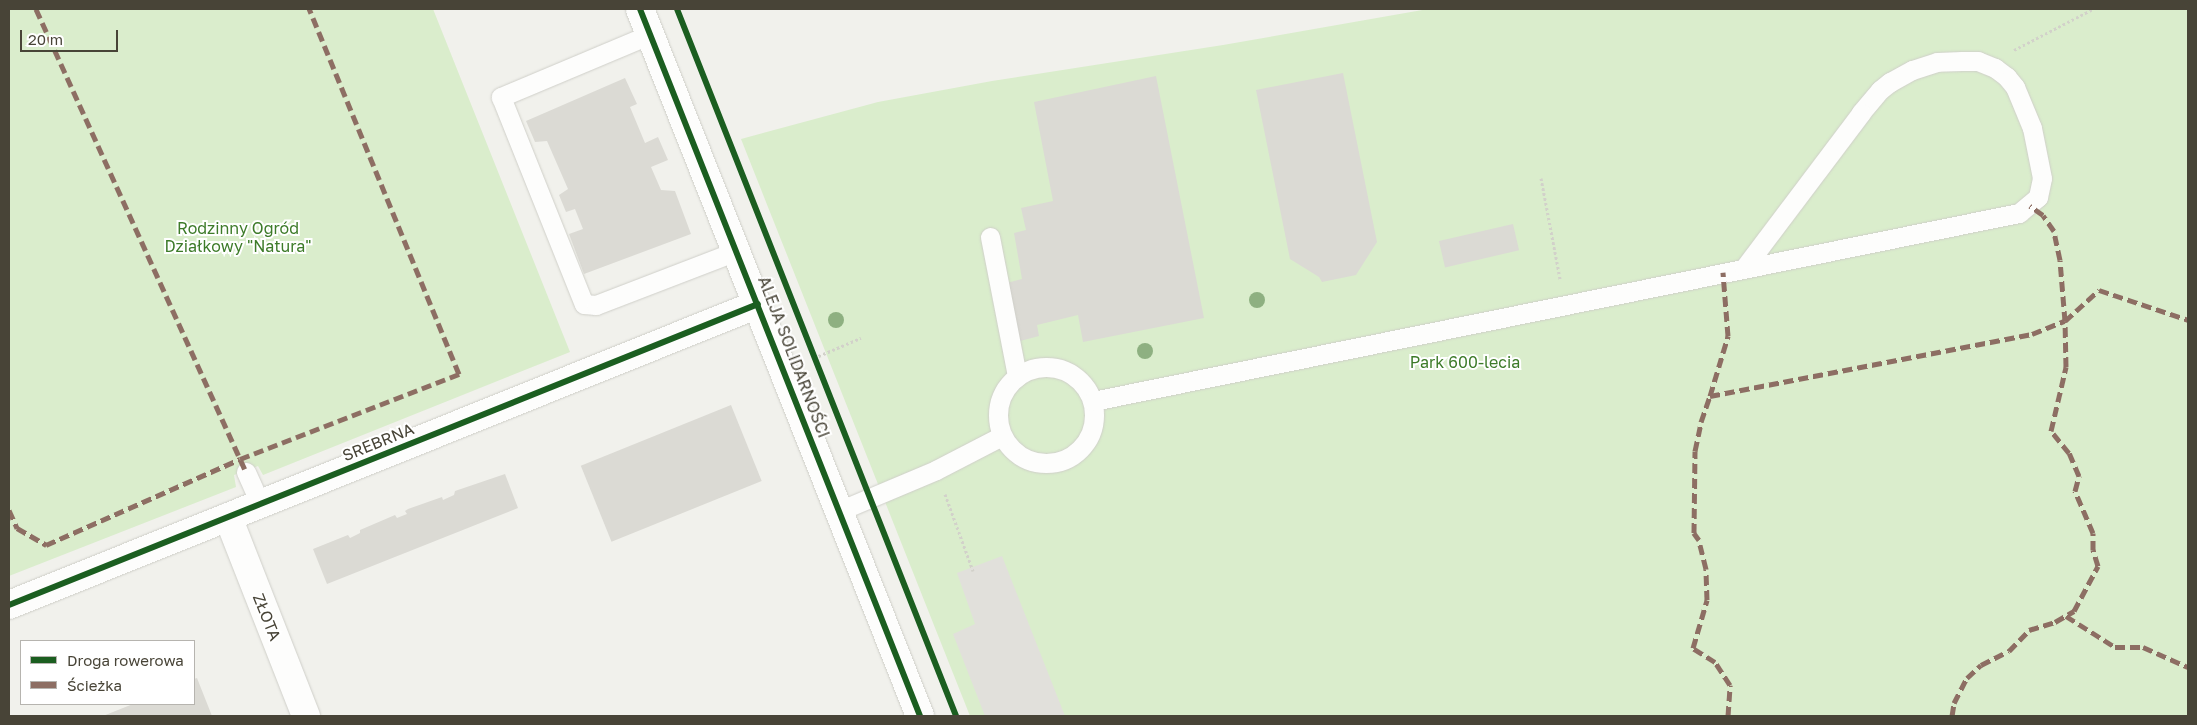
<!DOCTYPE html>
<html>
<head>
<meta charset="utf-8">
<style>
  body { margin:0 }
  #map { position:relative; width:2197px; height:725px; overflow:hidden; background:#f1f1ec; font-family:"Golos Text",sans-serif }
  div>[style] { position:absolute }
  .green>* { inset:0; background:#daedcc }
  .parking>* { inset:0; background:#e1e0db }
  .building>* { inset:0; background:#dbdad4; transform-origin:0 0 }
  .path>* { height:3px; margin-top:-1.5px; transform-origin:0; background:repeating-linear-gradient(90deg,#d2d1ca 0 2.5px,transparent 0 5px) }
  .roads { filter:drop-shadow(0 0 1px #cfcfc9) drop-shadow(0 0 1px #cfcfc9) }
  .lane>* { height:19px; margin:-9.5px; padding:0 9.5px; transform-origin:9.5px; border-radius:9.5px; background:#fdfdfc }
  .lane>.ring { margin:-9.5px; padding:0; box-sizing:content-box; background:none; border:19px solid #fdfdfc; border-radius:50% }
  .street>* { height:28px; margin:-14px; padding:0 14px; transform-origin:14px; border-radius:14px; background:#fdfdfc }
  .quiet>* { height:5px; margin-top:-2.5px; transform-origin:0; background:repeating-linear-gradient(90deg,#8d6e63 0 10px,transparent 0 15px) }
  .cycleway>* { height:6px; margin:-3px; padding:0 3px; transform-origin:3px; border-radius:3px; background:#1b5e20 }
  .trees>* { width:16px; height:16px; margin:-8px; border-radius:50%; background:#8eb081 }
  span { translate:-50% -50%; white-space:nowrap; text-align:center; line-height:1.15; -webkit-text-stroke:4px #fff; paint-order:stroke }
  .park-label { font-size:16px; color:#3d7b29 }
  .street-label { font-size:16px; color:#484437 }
  .frame { position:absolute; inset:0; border:10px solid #484437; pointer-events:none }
  .legend { position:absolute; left:20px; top:640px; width:175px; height:65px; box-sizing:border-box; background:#fff; border:1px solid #b6b4af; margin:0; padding:6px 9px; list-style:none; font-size:15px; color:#484437 }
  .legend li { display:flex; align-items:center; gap:10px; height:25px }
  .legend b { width:25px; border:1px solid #b6b4af }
  .scale { position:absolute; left:20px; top:30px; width:98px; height:22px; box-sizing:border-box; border:2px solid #484437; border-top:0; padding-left:6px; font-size:15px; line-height:18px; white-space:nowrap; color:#484437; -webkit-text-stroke:4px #fff; paint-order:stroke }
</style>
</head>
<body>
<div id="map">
  <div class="green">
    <div style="clip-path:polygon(9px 9px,433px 9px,570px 352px,263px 475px,258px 466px,234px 475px,236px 487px,9px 576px)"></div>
    <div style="clip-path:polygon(1428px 9px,2188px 9px,2188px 716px,970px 716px,741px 139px,878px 102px,992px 81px,1223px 45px)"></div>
  </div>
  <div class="parking">
    <div style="clip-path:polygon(1002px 556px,1065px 716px,985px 716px,953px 634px,975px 624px,957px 573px)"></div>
  </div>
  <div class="building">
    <div style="clip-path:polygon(1343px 73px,1377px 242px,1356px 275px,1322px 282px,1319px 277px,1290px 259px,1256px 90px)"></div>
    <div style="clip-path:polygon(1156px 76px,1204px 318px,1083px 342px,1078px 315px,1037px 325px,1039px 336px,1020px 341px,1007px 283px,1022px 279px,1014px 233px,1026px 230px,1021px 208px,1053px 201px,1034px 102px)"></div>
    <div style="clip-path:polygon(625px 78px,637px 104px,630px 107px,645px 143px,658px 137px,668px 160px,651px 167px,661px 190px,675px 191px,691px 234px,584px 274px,569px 234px,583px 229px,575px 209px,566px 212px,559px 195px,568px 189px,547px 141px,535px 142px,526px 121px)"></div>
    <div style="left:1513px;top:224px;width:27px;height:76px;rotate:77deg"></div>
    <div style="left:731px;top:405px;width:82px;height:162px;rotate:68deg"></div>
    <div style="clip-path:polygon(505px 474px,518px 508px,327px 584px,313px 549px,348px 535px,350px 538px,360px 533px,360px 530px,395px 515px,397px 518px,407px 514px,405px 511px,408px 509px,442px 497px,443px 500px,454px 495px,455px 491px)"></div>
    <div style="clip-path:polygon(197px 678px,212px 716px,103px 716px,133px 704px,194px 704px,194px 679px)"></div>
  </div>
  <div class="path">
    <div style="left:2014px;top:50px;width:89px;rotate:-27.4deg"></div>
    <div style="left:1541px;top:178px;width:103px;rotate:79.3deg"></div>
    <div style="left:814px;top:358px;width:51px;rotate:-23.1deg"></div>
    <div style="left:945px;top:494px;width:82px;rotate:70deg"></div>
  </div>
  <div class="roads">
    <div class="lane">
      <div style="left:651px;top:34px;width:163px;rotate:157.2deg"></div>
      <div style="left:501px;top:97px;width:223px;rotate:68.2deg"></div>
      <div style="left:584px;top:304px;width:12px;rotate:5deg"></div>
      <div style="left:596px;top:305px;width:151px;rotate:-21deg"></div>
      <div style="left:990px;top:237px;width:142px;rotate:79deg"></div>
      <div class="ring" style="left:998px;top:367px;width:77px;height:77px"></div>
      <div style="left:1093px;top:401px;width:945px;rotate:-11.48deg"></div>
      <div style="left:2019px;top:213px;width:25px;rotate:-40deg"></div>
      <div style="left:2038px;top:197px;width:19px;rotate:-78deg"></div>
      <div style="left:2042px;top:178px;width:51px;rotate:-101.3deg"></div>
      <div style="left:2032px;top:128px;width:44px;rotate:-112.5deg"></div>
      <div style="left:2015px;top:87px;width:13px;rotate:-129deg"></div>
      <div style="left:2007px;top:77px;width:15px;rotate:-143deg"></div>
      <div style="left:1995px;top:68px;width:18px;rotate:-158deg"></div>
      <div style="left:1978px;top:61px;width:16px;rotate:180deg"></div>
      <div style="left:1962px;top:61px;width:25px;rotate:178deg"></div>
      <div style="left:1937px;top:62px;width:26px;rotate:162deg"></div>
      <div style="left:1912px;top:70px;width:25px;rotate:151deg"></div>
      <div style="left:1890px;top:82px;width:13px;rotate:141deg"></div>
      <div style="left:1880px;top:90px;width:30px;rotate:130deg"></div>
      <div style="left:1861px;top:113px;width:194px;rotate:127deg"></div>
      <div style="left:246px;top:472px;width:35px;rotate:66deg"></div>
      <div style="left:839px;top:511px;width:105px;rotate:-22.9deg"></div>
      <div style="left:936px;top:470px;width:74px;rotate:-27.3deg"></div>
    </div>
    <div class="street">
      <div style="left:640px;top:9px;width:760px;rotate:68.39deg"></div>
      <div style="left:228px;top:517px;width:214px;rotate:68.6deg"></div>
      <div style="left:9px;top:605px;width:807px;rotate:-21.89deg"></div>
    </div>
  </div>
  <div class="quiet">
    <div style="left:36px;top:9px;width:508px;rotate:65.6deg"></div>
    <div style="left:1710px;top:396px;width:63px;rotate:-73.3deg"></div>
    <div style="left:1728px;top:336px;width:64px;rotate:-94.5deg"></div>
    <div style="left:9px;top:510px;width:20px;rotate:66deg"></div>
    <div style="left:17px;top:528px;width:34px;rotate:30deg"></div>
    <div style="left:46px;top:545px;width:212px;rotate:-23.9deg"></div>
    <div style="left:240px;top:459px;width:235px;rotate:-21.2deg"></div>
    <div style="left:459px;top:374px;width:395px;rotate:-112.3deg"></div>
    <div style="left:2066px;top:616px;width:58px;rotate:32.3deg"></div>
    <div style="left:2115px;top:647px;width:28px"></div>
    <div style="left:2143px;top:647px;width:49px;rotate:24deg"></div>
    <div style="left:1728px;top:716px;width:31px;rotate:-86deg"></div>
    <div style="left:1730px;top:685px;width:27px;rotate:-123deg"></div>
    <div style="left:1715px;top:662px;width:26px;rotate:-148deg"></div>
    <div style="left:1693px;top:648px;width:50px;rotate:-73.7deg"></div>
    <div style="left:1707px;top:600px;width:31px;rotate:-92deg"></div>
    <div style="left:1706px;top:569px;width:30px;rotate:-104deg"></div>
    <div style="left:1699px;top:540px;width:9px;rotate:-126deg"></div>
    <div style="left:1694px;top:533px;width:82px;rotate:-89.3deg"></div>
    <div style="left:1695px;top:451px;width:30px;rotate:-78deg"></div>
    <div style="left:1701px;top:422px;width:28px;rotate:-71deg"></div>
    <div style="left:1710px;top:396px;width:328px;rotate:-10.9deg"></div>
    <div style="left:2032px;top:334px;width:35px;rotate:-22deg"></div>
    <div style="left:2065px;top:321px;width:46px;rotate:-42.4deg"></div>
    <div style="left:2099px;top:290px;width:94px;rotate:18.6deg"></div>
    <div style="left:1952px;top:716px;width:13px;rotate:-81deg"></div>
    <div style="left:1954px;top:703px;width:28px;rotate:-63deg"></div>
    <div style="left:1967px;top:678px;width:19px;rotate:-43deg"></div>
    <div style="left:1981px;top:665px;width:31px;rotate:-27deg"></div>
    <div style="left:2009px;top:651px;width:29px;rotate:-46deg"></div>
    <div style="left:2029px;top:630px;width:27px;rotate:-17deg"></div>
    <div style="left:2055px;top:622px;width:22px;rotate:-30deg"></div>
    <div style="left:2074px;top:611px;width:51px;rotate:-61.9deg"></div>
    <div style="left:2098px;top:566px;width:17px;rotate:-107deg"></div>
    <div style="left:2093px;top:550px;width:17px;rotate:-90deg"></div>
    <div style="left:2093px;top:533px;width:46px;rotate:-113.2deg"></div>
    <div style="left:2075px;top:491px;width:16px;rotate:-75deg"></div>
    <div style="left:2079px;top:476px;width:25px;rotate:-113deg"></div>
    <div style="left:2069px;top:453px;width:28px;rotate:-129deg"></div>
    <div style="left:2051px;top:431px;width:66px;rotate:-76.8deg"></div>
    <div style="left:2066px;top:367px;width:46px;rotate:-91.2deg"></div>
    <div style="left:2065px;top:321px;width:61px;rotate:-94.7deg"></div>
    <div style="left:2060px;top:260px;width:30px;rotate:-102deg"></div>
    <div style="left:2054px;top:231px;width:19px;rotate:-125deg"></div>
    <div style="left:2043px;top:215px;width:16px;rotate:-145deg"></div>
  </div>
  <div class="cycleway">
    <div style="left:640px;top:9px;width:760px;rotate:68.39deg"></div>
    <div style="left:677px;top:9px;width:760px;rotate:68.46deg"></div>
    <div style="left:9px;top:605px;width:807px;rotate:-21.89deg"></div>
  </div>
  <div class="trees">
    <div style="left:1257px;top:300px"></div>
    <div style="left:836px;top:320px"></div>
    <div style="left:1145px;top:351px"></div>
  </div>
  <div class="park-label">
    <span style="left:238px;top:237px">Rodzinny Ogród<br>Działkowy "Natura"</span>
    <span style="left:1465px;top:362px">Park 600-lecia</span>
  </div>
  <div class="street-label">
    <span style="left:794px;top:357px;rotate:69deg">ALEJA SOLIDARNOŚCI</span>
    <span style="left:378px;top:442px;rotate:-22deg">SREBRNA</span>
    <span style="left:267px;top:617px;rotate:68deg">ZŁOTA</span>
  </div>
  <div class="frame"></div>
  <ul class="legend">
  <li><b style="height:6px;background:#1b5e20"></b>Droga rowerowa</li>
  <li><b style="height:6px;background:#8d6e63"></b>Ścieżka</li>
  </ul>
  <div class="scale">20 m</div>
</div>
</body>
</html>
